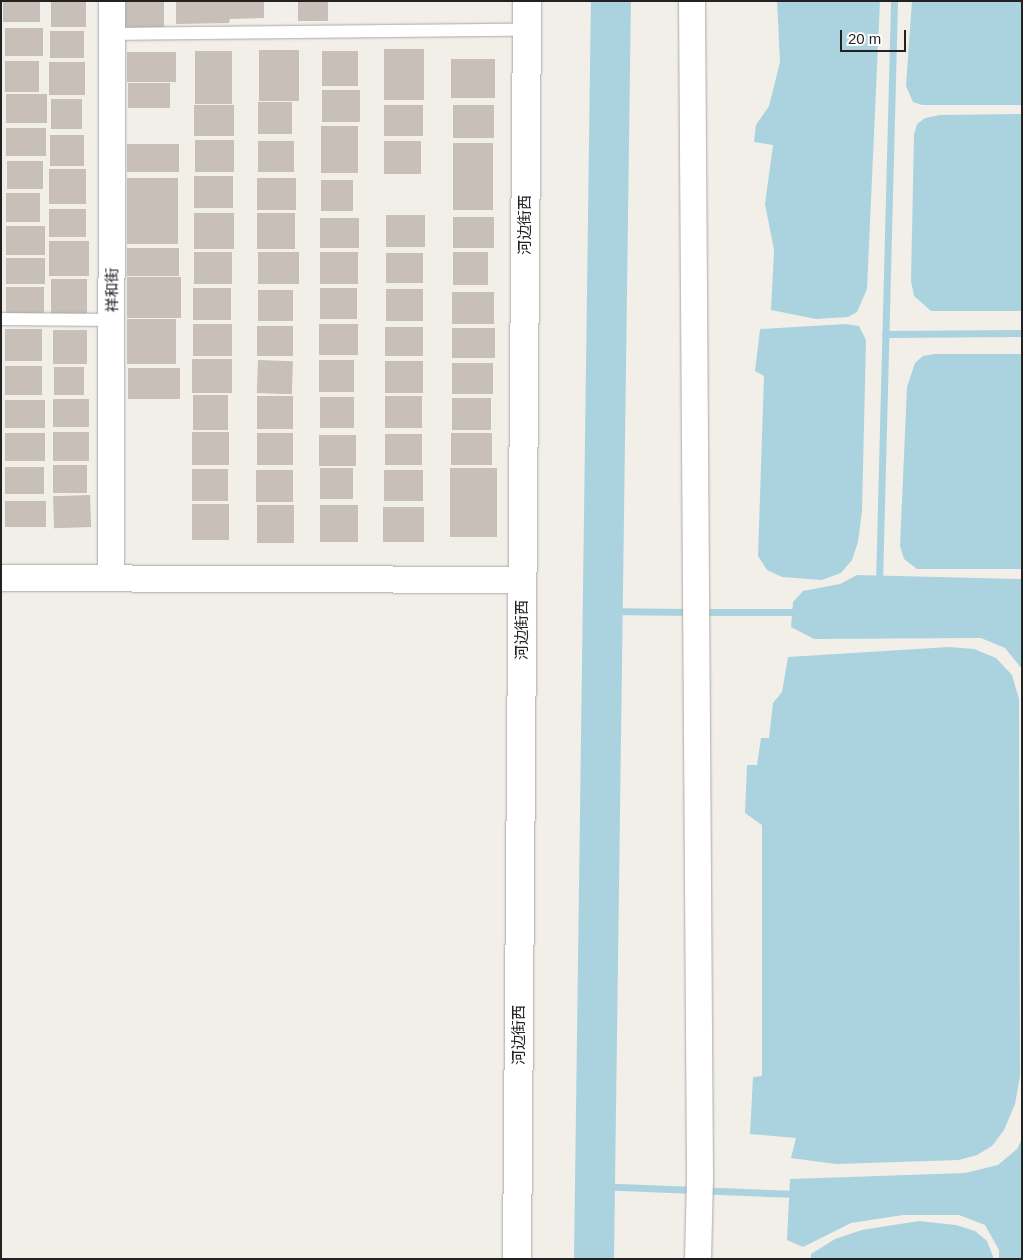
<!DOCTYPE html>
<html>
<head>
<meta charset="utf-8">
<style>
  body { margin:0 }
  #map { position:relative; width:1023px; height:1260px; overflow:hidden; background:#f2efe9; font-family:Helvetica,"Noto Sans SC",sans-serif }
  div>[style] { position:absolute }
  .water>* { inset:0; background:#aad3df }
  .stream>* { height:7px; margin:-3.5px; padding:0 3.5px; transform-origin:3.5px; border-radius:3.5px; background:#aad3df }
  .river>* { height:40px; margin:-20px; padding:0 20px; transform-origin:20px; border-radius:20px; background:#aad3df }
  .building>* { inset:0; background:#c7bfb8; transform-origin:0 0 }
  .roads { filter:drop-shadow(0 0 1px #a9a9a9) drop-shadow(0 0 1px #a9a9a9) }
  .service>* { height:12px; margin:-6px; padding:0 6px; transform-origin:6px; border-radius:6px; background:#fff }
  .minor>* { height:26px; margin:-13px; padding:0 13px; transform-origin:13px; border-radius:13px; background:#fff }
  .tertiary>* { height:28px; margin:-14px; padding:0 14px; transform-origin:14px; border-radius:14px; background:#fff }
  span { translate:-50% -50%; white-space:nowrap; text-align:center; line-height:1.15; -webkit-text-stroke:5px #fff; paint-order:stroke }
  .street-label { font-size:15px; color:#222 }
  .frame { position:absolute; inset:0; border:2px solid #222; pointer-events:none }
  .scale { position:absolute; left:840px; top:30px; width:66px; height:22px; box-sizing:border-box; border:2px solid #222; border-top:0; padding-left:6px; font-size:15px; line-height:18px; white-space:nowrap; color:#222; -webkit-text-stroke:4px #fff; paint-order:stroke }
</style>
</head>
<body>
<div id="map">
  <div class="water">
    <div style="clip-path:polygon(777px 1px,880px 1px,867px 289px,857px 312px,848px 317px,816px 319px,771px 310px,774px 250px,765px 204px,773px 145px,754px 142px,756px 125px,769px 106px,780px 62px)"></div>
    <div style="clip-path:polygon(912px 1px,1022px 1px,1022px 105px,922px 105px,913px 102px,906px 86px)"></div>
    <div style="clip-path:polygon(1022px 114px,1022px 311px,931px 311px,914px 296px,911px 281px,914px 135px,917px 124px,925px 118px,940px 115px)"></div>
    <div style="clip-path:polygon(845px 324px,859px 326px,866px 340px,862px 511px,858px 542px,852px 560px,841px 573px,822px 580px,782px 577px,767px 570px,758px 556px,764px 376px,755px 371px,760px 329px)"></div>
    <div style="clip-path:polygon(935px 354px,1022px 354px,1022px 569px,917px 569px,904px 559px,900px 546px,907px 387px,915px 363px,923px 356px)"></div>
    <div style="clip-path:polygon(857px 575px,1022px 579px,1022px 669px,1005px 648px,981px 638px,814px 639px,791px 627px,793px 602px,803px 591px,840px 584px)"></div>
    <div style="clip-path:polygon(949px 647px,974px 649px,996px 658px,1012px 675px,1019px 699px,1020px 1076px,1015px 1104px,1004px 1130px,992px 1146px,977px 1155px,959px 1160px,836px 1164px,791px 1158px,796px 1138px,750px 1134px,753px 1077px,762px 1076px,762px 825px,745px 813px,747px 765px,757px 765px,761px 738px,769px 738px,773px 703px,782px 692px,788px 657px)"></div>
    <div style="clip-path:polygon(1022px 1139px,1022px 1259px,999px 1259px,999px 1250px,985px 1225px,959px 1215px,903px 1215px,851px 1223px,803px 1247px,787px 1240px,790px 1179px,965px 1173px,998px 1165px,1017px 1149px)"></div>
    <div style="clip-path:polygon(919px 1221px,956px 1225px,975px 1231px,987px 1241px,994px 1259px,811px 1259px,811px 1254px,835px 1239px,862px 1230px)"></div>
  </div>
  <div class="stream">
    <div style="left:885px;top:334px;width:137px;rotate:-0.4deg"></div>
    <div style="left:879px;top:583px;width:582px;rotate:-88.52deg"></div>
    <div style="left:603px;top:611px;width:87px;rotate:0.7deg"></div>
    <div style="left:701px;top:612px;width:99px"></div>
    <div style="left:595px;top:1186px;width:202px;rotate:2.3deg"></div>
  </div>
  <div class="river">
    <div style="left:594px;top:1259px;width:1258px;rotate:-89.23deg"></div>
  </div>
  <div class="building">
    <div style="left:3px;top:1px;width:37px;height:21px"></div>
    <div style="left:51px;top:1px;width:35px;height:26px"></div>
    <div style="left:123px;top:1px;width:41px;height:27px"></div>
    <div style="clip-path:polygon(176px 1px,264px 1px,264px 18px,230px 19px,229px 23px,176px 24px)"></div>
    <div style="left:298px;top:1px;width:30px;height:20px"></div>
    <div style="left:43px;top:28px;width:28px;height:38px;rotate:90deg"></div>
    <div style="left:50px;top:31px;width:34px;height:27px"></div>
    <div style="left:384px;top:49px;width:40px;height:51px"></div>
    <div style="left:259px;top:50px;width:40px;height:51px"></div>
    <div style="left:232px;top:51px;width:53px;height:37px;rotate:90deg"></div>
    <div style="left:322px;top:51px;width:36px;height:35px"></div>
    <div style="left:127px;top:52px;width:49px;height:30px"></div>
    <div style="left:451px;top:59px;width:44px;height:39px"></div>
    <div style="left:5px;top:61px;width:34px;height:31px"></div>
    <div style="left:49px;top:62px;width:36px;height:33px"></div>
    <div style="left:128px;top:83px;width:42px;height:25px"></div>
    <div style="left:360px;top:90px;width:32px;height:38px;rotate:90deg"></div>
    <div style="left:6px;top:94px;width:41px;height:29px"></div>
    <div style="left:51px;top:99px;width:31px;height:30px"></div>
    <div style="left:258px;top:102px;width:34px;height:32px"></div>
    <div style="left:234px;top:105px;width:31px;height:40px;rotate:90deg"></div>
    <div style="left:384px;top:105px;width:39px;height:31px"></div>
    <div style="left:453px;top:105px;width:41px;height:33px"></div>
    <div style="left:321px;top:126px;width:37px;height:47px"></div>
    <div style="left:6px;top:128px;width:40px;height:28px"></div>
    <div style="left:50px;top:135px;width:34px;height:31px"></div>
    <div style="left:195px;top:140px;width:39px;height:32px"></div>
    <div style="left:258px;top:141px;width:36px;height:31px"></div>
    <div style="left:421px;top:141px;width:33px;height:37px;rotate:90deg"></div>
    <div style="left:453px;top:143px;width:40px;height:67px"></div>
    <div style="left:127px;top:144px;width:52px;height:28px"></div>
    <div style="left:7px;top:161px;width:36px;height:28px"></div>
    <div style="left:49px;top:169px;width:37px;height:35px"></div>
    <div style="left:194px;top:176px;width:39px;height:32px"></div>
    <div style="left:178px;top:178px;width:66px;height:51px;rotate:90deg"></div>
    <div style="left:257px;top:178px;width:39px;height:32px"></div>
    <div style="left:321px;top:180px;width:32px;height:31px"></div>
    <div style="left:6px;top:193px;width:34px;height:29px"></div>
    <div style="left:86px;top:209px;width:28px;height:37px;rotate:90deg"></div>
    <div style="left:194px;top:213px;width:40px;height:36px"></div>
    <div style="left:295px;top:213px;width:36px;height:38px;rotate:90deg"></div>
    <div style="left:386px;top:215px;width:39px;height:32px"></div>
    <div style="left:453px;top:217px;width:41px;height:31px"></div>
    <div style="left:320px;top:218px;width:39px;height:30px"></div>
    <div style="left:45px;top:226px;width:29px;height:39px;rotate:90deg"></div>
    <div style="left:49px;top:241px;width:40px;height:35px"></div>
    <div style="left:127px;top:248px;width:52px;height:28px"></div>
    <div style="left:194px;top:252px;width:38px;height:32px"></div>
    <div style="left:258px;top:252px;width:41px;height:32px"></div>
    <div style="left:320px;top:252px;width:38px;height:32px"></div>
    <div style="left:488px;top:252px;width:33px;height:35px;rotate:90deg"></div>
    <div style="left:386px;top:253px;width:37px;height:30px"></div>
    <div style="left:45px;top:258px;width:26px;height:39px;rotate:90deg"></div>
    <div style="left:127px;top:277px;width:54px;height:41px"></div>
    <div style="left:51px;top:279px;width:36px;height:38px"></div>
    <div style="left:44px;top:287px;width:29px;height:38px;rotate:90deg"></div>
    <div style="left:193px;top:288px;width:38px;height:32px"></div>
    <div style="left:320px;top:288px;width:37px;height:31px"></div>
    <div style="left:386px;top:289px;width:37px;height:32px"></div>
    <div style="left:258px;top:290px;width:35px;height:31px"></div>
    <div style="left:494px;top:292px;width:32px;height:42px;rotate:90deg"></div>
    <div style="left:127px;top:319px;width:49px;height:45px"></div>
    <div style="left:193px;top:324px;width:39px;height:32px"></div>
    <div style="left:319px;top:324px;width:39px;height:31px"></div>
    <div style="left:257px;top:326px;width:36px;height:30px"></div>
    <div style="left:385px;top:327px;width:38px;height:29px"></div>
    <div style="left:452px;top:328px;width:43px;height:30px"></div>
    <div style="left:5px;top:329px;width:37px;height:32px"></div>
    <div style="left:53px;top:330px;width:34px;height:34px"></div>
    <div style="left:192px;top:359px;width:40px;height:34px"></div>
    <div style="left:258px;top:360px;width:35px;height:33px;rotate:2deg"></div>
    <div style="left:319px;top:360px;width:35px;height:32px"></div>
    <div style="left:385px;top:361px;width:38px;height:32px"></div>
    <div style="left:452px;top:363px;width:41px;height:31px"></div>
    <div style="left:5px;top:366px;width:37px;height:29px"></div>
    <div style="left:54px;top:367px;width:30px;height:28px"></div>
    <div style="left:128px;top:368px;width:52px;height:31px"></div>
    <div style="left:193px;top:395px;width:35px;height:35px"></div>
    <div style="left:257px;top:396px;width:36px;height:33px"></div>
    <div style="left:385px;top:396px;width:37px;height:32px"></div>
    <div style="left:320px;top:397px;width:34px;height:31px"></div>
    <div style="left:452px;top:398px;width:39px;height:32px"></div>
    <div style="left:53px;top:399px;width:36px;height:28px"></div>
    <div style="left:45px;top:400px;width:28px;height:40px;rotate:90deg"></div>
    <div style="left:53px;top:432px;width:36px;height:29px"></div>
    <div style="left:192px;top:432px;width:37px;height:33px"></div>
    <div style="left:45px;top:433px;width:28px;height:40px;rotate:90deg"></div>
    <div style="left:257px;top:433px;width:36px;height:32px"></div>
    <div style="left:451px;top:433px;width:41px;height:32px"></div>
    <div style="left:385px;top:434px;width:37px;height:31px"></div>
    <div style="left:319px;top:435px;width:37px;height:31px"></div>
    <div style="left:53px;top:465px;width:34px;height:28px"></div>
    <div style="left:5px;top:467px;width:39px;height:27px"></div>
    <div style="left:320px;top:468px;width:33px;height:31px"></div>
    <div style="left:450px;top:468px;width:47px;height:69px"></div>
    <div style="left:228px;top:469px;width:32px;height:36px;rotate:90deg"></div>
    <div style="left:256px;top:470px;width:37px;height:32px"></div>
    <div style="left:384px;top:470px;width:39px;height:31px"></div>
    <div style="left:90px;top:495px;width:32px;height:37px;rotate:88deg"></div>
    <div style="left:5px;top:501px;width:41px;height:26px"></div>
    <div style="left:192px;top:504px;width:37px;height:36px"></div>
    <div style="left:257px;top:505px;width:37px;height:38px"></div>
    <div style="left:320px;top:505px;width:38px;height:37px"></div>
    <div style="left:383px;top:507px;width:41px;height:35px"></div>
  </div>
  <div class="roads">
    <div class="service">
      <div style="left:112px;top:34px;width:414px;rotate:-0.6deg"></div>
      <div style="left:1px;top:319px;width:111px;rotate:0.5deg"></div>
    </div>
    <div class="minor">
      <div style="left:692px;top:1px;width:1177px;rotate:89.61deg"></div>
      <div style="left:700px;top:1178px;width:81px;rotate:91.4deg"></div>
      <div style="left:1px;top:578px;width:521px;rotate:0.22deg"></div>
      <div style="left:111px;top:578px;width:577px;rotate:-89.9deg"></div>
    </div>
    <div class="tertiary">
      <div style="left:517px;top:1259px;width:1258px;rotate:-89.54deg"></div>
    </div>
  </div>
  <div class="street-label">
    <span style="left:525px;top:225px;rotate:-90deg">河边街西</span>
    <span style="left:112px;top:290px;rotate:-90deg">祥和街</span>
    <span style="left:522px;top:630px;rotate:-90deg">河边街西</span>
    <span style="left:519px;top:1035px;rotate:-90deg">河边街西</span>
  </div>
  <div class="frame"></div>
  <div class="scale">20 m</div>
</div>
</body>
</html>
